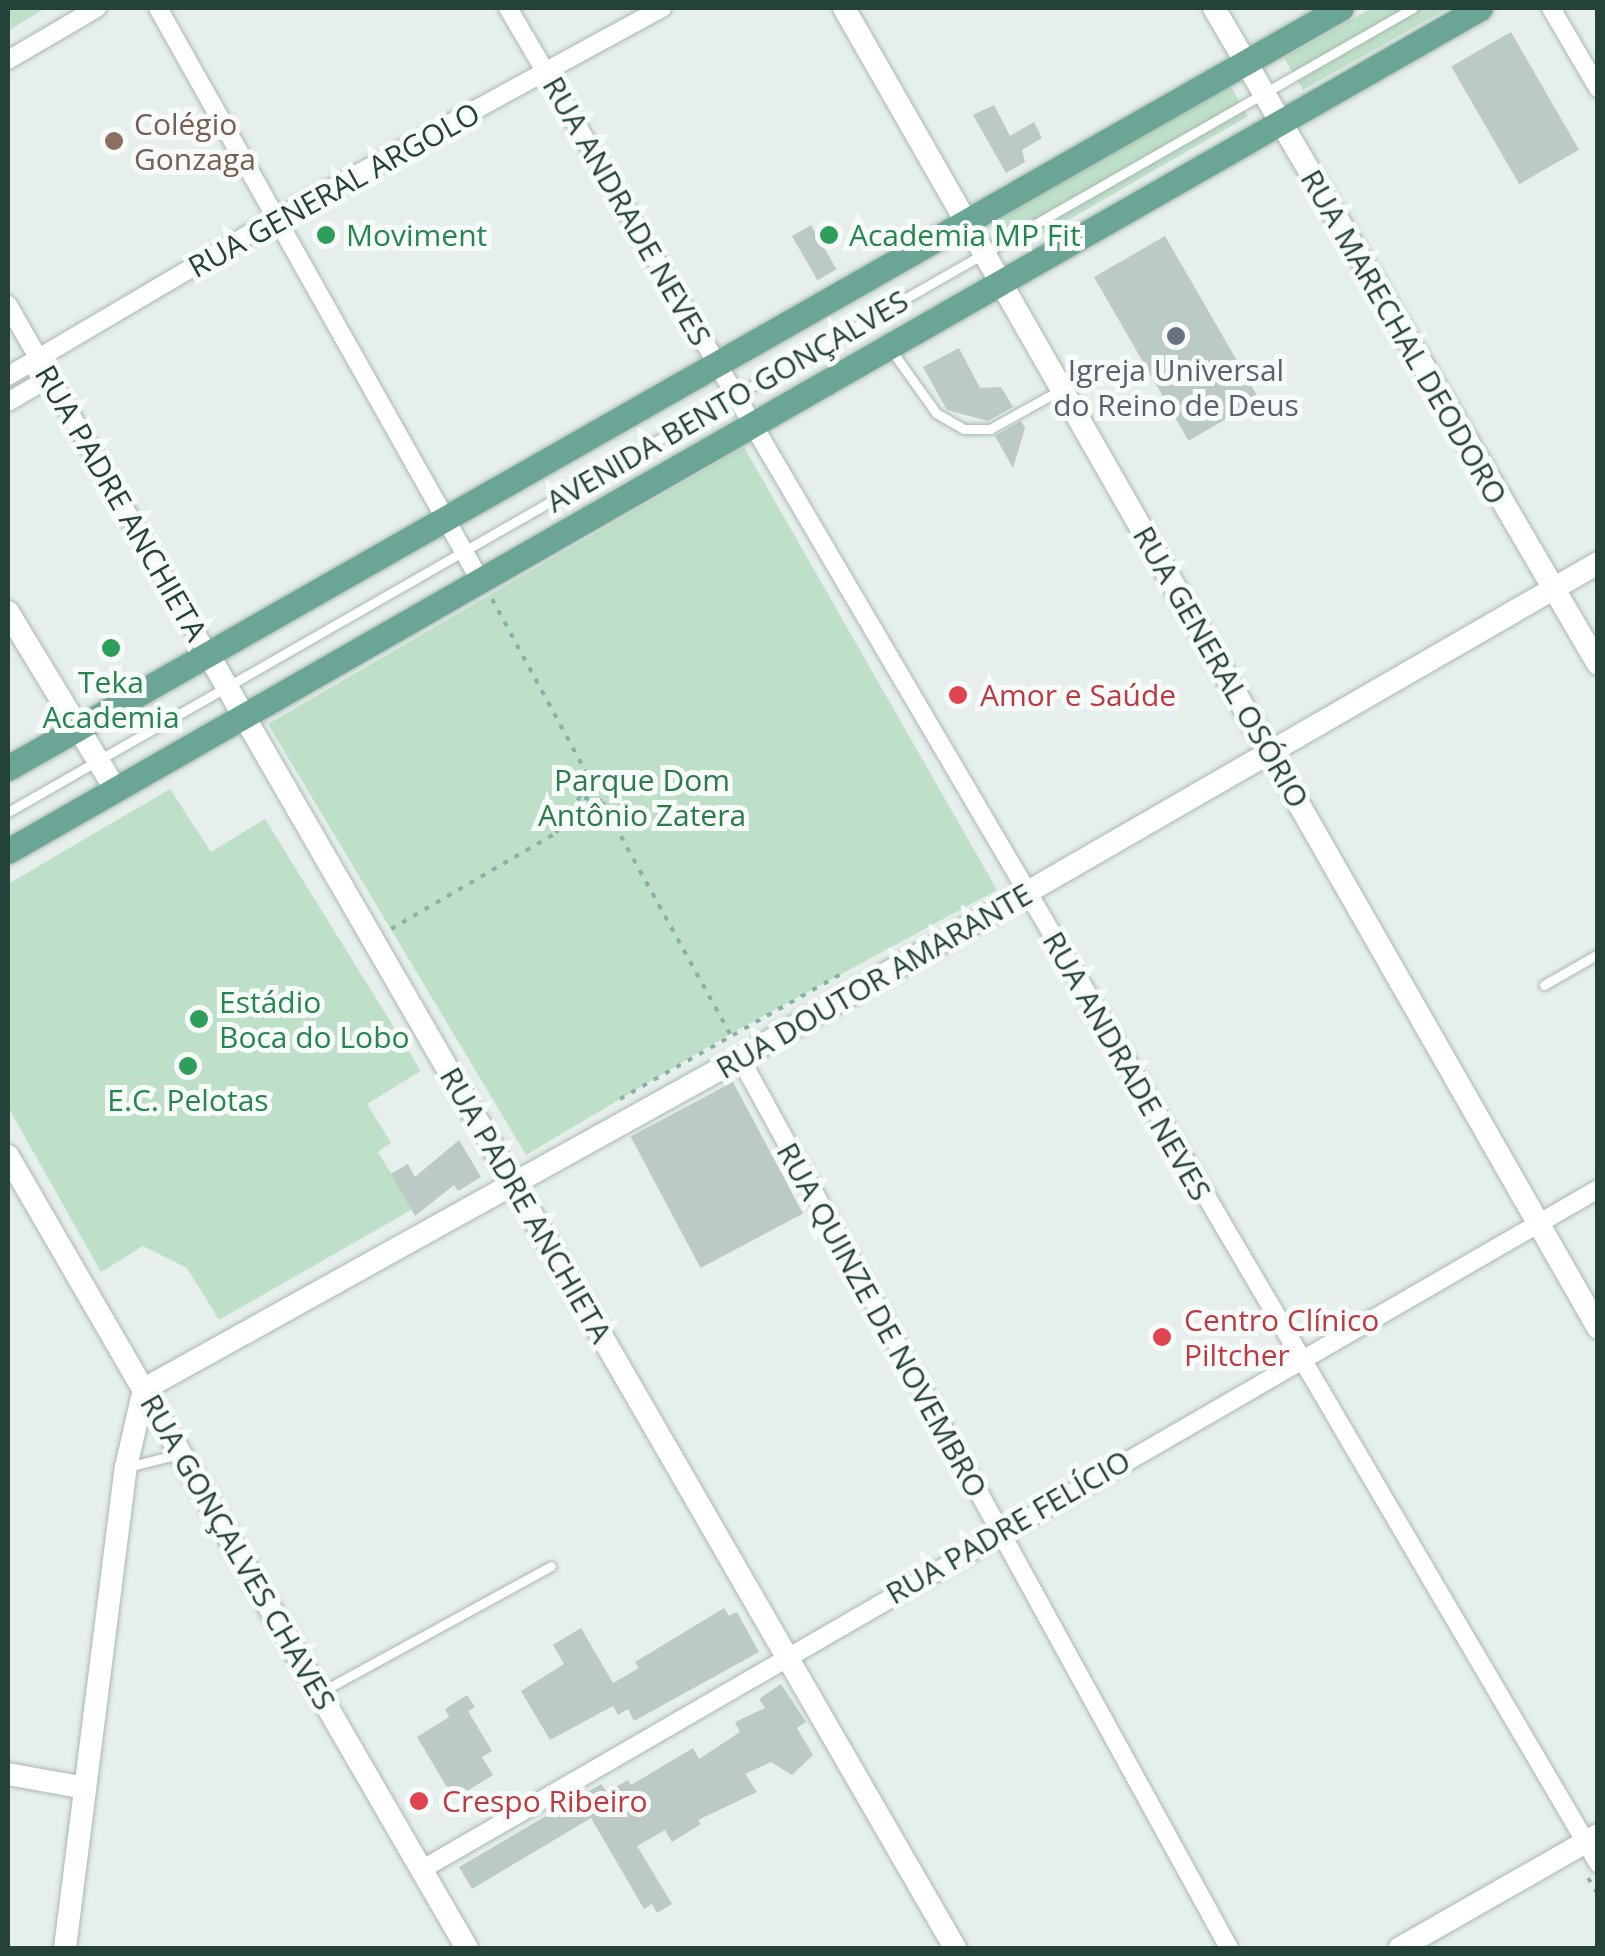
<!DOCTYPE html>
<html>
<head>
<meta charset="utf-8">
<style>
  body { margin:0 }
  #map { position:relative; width:1605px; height:1956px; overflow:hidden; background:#e6efeb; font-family:"Open Sans",sans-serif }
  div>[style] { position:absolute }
  .green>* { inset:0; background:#bfe0c8; transform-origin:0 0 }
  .building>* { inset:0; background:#bbcac4; transform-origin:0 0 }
  .path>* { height:4px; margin-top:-2px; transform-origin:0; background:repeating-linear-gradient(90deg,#86b3a5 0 5px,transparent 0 13px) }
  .roads { filter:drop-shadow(0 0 2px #a8b8b2) drop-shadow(0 0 2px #a8b8b2) }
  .lane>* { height:9px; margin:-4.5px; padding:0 4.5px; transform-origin:4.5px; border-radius:4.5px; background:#fff }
  .street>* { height:18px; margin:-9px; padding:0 9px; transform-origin:9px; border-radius:9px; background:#fff }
  .secondary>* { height:22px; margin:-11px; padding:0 11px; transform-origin:11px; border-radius:11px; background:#fff }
  .primary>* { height:25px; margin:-12.5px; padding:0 12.5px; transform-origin:12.5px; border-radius:12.5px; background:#6aa596 }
  .dots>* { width:28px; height:28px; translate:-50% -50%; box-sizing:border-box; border:5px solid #f7fbf9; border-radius:50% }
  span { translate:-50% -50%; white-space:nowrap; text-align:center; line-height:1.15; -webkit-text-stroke:10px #f7fbf9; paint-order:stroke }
  .education-label { font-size:30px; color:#785e54 }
  .left { translate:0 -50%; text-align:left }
  .street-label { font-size:30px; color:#24423a }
  .leisure-label { font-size:30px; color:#27864d }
  .worship-label { font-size:30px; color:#5b616d }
  .health-label { font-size:30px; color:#be3a42 }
  .park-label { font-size:30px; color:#2d7a4b }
  .frame { position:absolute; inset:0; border:10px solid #24423a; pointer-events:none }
</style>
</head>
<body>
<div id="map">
  <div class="green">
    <div style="clip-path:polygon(8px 8px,46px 8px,8px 31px)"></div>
    <div style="clip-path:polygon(1372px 8px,1448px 8px,1303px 90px,1284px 58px)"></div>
    <div style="left:1230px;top:85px;width:36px;height:266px;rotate:60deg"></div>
    <div style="clip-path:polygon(744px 447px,997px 890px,730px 1034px,526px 1155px,268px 724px)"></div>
    <div style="clip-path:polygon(170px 789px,211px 852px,265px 819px,421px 1071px,367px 1104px,391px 1143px,378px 1152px,413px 1209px,219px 1320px,187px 1268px,143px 1246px,101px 1272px,8px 1107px,8px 884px)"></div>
  </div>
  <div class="building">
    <div style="left:1511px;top:32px;width:136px;height:69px;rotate:60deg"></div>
    <div style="clip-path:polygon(994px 105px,1010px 136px,1034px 122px,1042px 138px,1022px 150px,1025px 162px,1006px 173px,973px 115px)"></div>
    <div style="left:811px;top:225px;width:51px;height:22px;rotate:60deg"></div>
    <div style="left:1165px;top:236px;width:189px;height:82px;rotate:60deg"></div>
    <div style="clip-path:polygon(959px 348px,980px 388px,1001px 387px,1013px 407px,988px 421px,947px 410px,923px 367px)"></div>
    <div style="clip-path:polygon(1021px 421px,1025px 428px,1013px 468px,995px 436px)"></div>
    <div style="left:733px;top:1082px;width:149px;height:116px;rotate:62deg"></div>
    <div style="clip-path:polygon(459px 1140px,481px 1177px,458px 1191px,454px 1185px,415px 1216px,391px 1174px,408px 1164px,415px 1177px)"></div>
    <div style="clip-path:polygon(724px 1608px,729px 1616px,737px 1612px,759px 1652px,634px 1721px,628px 1709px,618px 1715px,613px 1706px,550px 1740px,521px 1691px,564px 1664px,553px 1645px,581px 1628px,613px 1683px,639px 1668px,635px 1662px)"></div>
    <div style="clip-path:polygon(781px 1684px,806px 1722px,797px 1728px,813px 1755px,792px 1775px,771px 1762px,745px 1774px,757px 1792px,698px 1820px,701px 1824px,672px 1842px,665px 1830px,637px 1846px,672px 1904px,657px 1913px,652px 1904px,644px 1909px,591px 1818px,472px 1889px,459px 1867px,601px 1784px,607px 1792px,628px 1780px,631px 1785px,693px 1748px,699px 1759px,740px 1732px,735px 1722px,765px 1708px,759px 1699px)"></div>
    <div style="clip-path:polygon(467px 1695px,475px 1707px,468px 1711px,492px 1751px,482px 1757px,493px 1775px,454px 1799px,417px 1737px,449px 1717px,445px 1709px)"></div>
  </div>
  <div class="path">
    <div style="left:492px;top:599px;width:195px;rotate:61.5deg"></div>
    <div style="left:602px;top:802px;width:265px;rotate:61.1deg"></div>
    <div style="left:391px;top:929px;width:191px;rotate:-30.2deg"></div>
    <div style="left:556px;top:833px;width:43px;rotate:-56.3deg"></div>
    <div style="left:580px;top:797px;width:17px;rotate:-103deg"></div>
    <div style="left:576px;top:780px;width:12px;rotate:-48deg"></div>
    <div style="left:584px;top:771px;width:25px;rotate:14deg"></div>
    <div style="left:608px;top:777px;width:15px;rotate:86deg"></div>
    <div style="left:609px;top:792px;width:11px;rotate:128deg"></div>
    <div style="left:602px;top:801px;width:22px;rotate:-170deg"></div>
    <div style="left:620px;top:1099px;width:260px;rotate:-29.5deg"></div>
    <div style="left:1588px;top:1878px;width:19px;rotate:58deg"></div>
  </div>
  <div class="roads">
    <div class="lane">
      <div style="left:889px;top:347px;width:81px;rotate:54.5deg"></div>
      <div style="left:936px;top:413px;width:32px;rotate:30deg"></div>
      <div style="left:964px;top:429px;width:26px"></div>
      <div style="left:990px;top:429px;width:80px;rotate:-29.1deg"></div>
      <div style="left:8px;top:812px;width:1619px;rotate:-29.78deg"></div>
      <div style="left:1544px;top:985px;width:62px;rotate:-29.9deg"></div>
      <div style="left:131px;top:1466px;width:49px;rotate:-14deg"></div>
      <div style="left:321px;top:1692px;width:262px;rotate:-28.7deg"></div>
    </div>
    <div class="street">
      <div style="left:158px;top:8px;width:659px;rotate:60.63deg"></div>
      <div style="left:508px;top:8px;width:2152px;rotate:59.56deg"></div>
      <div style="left:1551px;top:8px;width:93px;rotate:59.6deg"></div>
      <div style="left:8px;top:60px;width:103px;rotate:-30.3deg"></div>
      <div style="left:8px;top:305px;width:402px;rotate:60.2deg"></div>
      <div style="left:8px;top:376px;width:310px;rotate:-30.5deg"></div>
      <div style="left:275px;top:219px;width:441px;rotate:-28.6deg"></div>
      <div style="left:8px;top:402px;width:48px;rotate:-30.3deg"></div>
      <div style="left:740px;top:1058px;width:1015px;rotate:61.21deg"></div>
      <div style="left:421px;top:1870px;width:1360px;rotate:-30.05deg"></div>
    </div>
    <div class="secondary">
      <div style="left:844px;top:8px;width:1520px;rotate:60.26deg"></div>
      <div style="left:1214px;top:8px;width:760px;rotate:59.66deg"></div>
      <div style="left:8px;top:612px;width:208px;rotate:58.8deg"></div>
      <div style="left:208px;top:654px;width:1494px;rotate:60deg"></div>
      <div style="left:8px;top:1156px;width:915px;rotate:59.91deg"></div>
      <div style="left:144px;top:1389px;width:682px;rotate:-29.05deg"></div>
      <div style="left:740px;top:1058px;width:991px;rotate:-29.98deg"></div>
      <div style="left:8px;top:1774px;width:78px;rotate:10.3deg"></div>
      <div style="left:65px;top:1948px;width:485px;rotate:-82.8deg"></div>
      <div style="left:126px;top:1467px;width:80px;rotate:-77deg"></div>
      <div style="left:1400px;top:1948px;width:228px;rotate:-29.7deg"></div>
    </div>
    <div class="primary">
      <div style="left:8px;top:768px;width:1534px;rotate:-29.69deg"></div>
      <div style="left:8px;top:851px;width:1696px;rotate:-29.8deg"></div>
    </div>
  </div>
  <div class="dots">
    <div style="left:114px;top:141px;background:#8d6e63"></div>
    <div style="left:326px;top:235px;background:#2e9e5b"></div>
    <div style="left:829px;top:235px;background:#2e9e5b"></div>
    <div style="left:1176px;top:336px;background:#6b7280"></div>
    <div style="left:111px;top:648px;background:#2e9e5b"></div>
    <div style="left:958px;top:695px;background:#e0444e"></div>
    <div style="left:199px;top:1019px;background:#2e9e5b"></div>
    <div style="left:188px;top:1066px;background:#2e9e5b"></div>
    <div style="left:1162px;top:1337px;background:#e0444e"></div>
    <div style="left:419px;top:1801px;background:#e0444e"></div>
  </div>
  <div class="education-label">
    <span class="left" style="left:134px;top:141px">Colégio<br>Gonzaga</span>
  </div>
  <div class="street-label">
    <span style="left:334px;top:190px;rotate:-29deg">RUA GENERAL ARGOLO</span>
    <span style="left:627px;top:211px;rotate:60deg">RUA ANDRADE NEVES</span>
    <span style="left:1404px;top:337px;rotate:60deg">RUA MARECHAL DEODORO</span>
    <span style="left:727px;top:401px;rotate:-30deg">AVENIDA BENTO GONÇALVES</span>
    <span style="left:121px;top:503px;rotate:60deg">RUA PADRE ANCHIETA</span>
    <span style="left:1221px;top:667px;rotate:60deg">RUA GENERAL OSÓRIO</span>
    <span style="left:874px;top:981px;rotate:-30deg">RUA DOUTOR AMARANTE</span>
    <span style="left:1127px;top:1066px;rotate:60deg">RUA ANDRADE NEVES</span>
    <span style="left:526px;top:1205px;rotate:60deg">RUA PADRE ANCHIETA</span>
    <span style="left:882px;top:1320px;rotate:61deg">RUA QUINZE DE NOVEMBRO</span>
    <span style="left:1008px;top:1527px;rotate:-30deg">RUA PADRE FELÍCIO</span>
    <span style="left:238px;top:1552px;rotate:60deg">RUA GONÇALVES CHAVES</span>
  </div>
  <div class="leisure-label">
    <span class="left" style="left:346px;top:235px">Moviment</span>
    <span class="left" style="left:849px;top:235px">Academia MP Fit</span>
    <span style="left:111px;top:699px">Teka<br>Academia</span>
    <span class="left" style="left:219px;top:1019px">Estádio<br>Boca do Lobo</span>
    <span style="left:188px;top:1100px">E.C. Pelotas</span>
  </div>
  <div class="worship-label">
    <span style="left:1176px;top:387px">Igreja Universal<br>do Reino de Deus</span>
  </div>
  <div class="health-label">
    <span class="left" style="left:980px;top:695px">Amor e Saúde</span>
    <span class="left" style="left:1184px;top:1337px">Centro Clínico<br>Piltcher</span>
    <span class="left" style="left:442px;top:1801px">Crespo Ribeiro</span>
  </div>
  <div class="park-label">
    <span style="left:642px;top:797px">Parque Dom<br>Antônio Zatera</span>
  </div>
  <div class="frame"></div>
</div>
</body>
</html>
